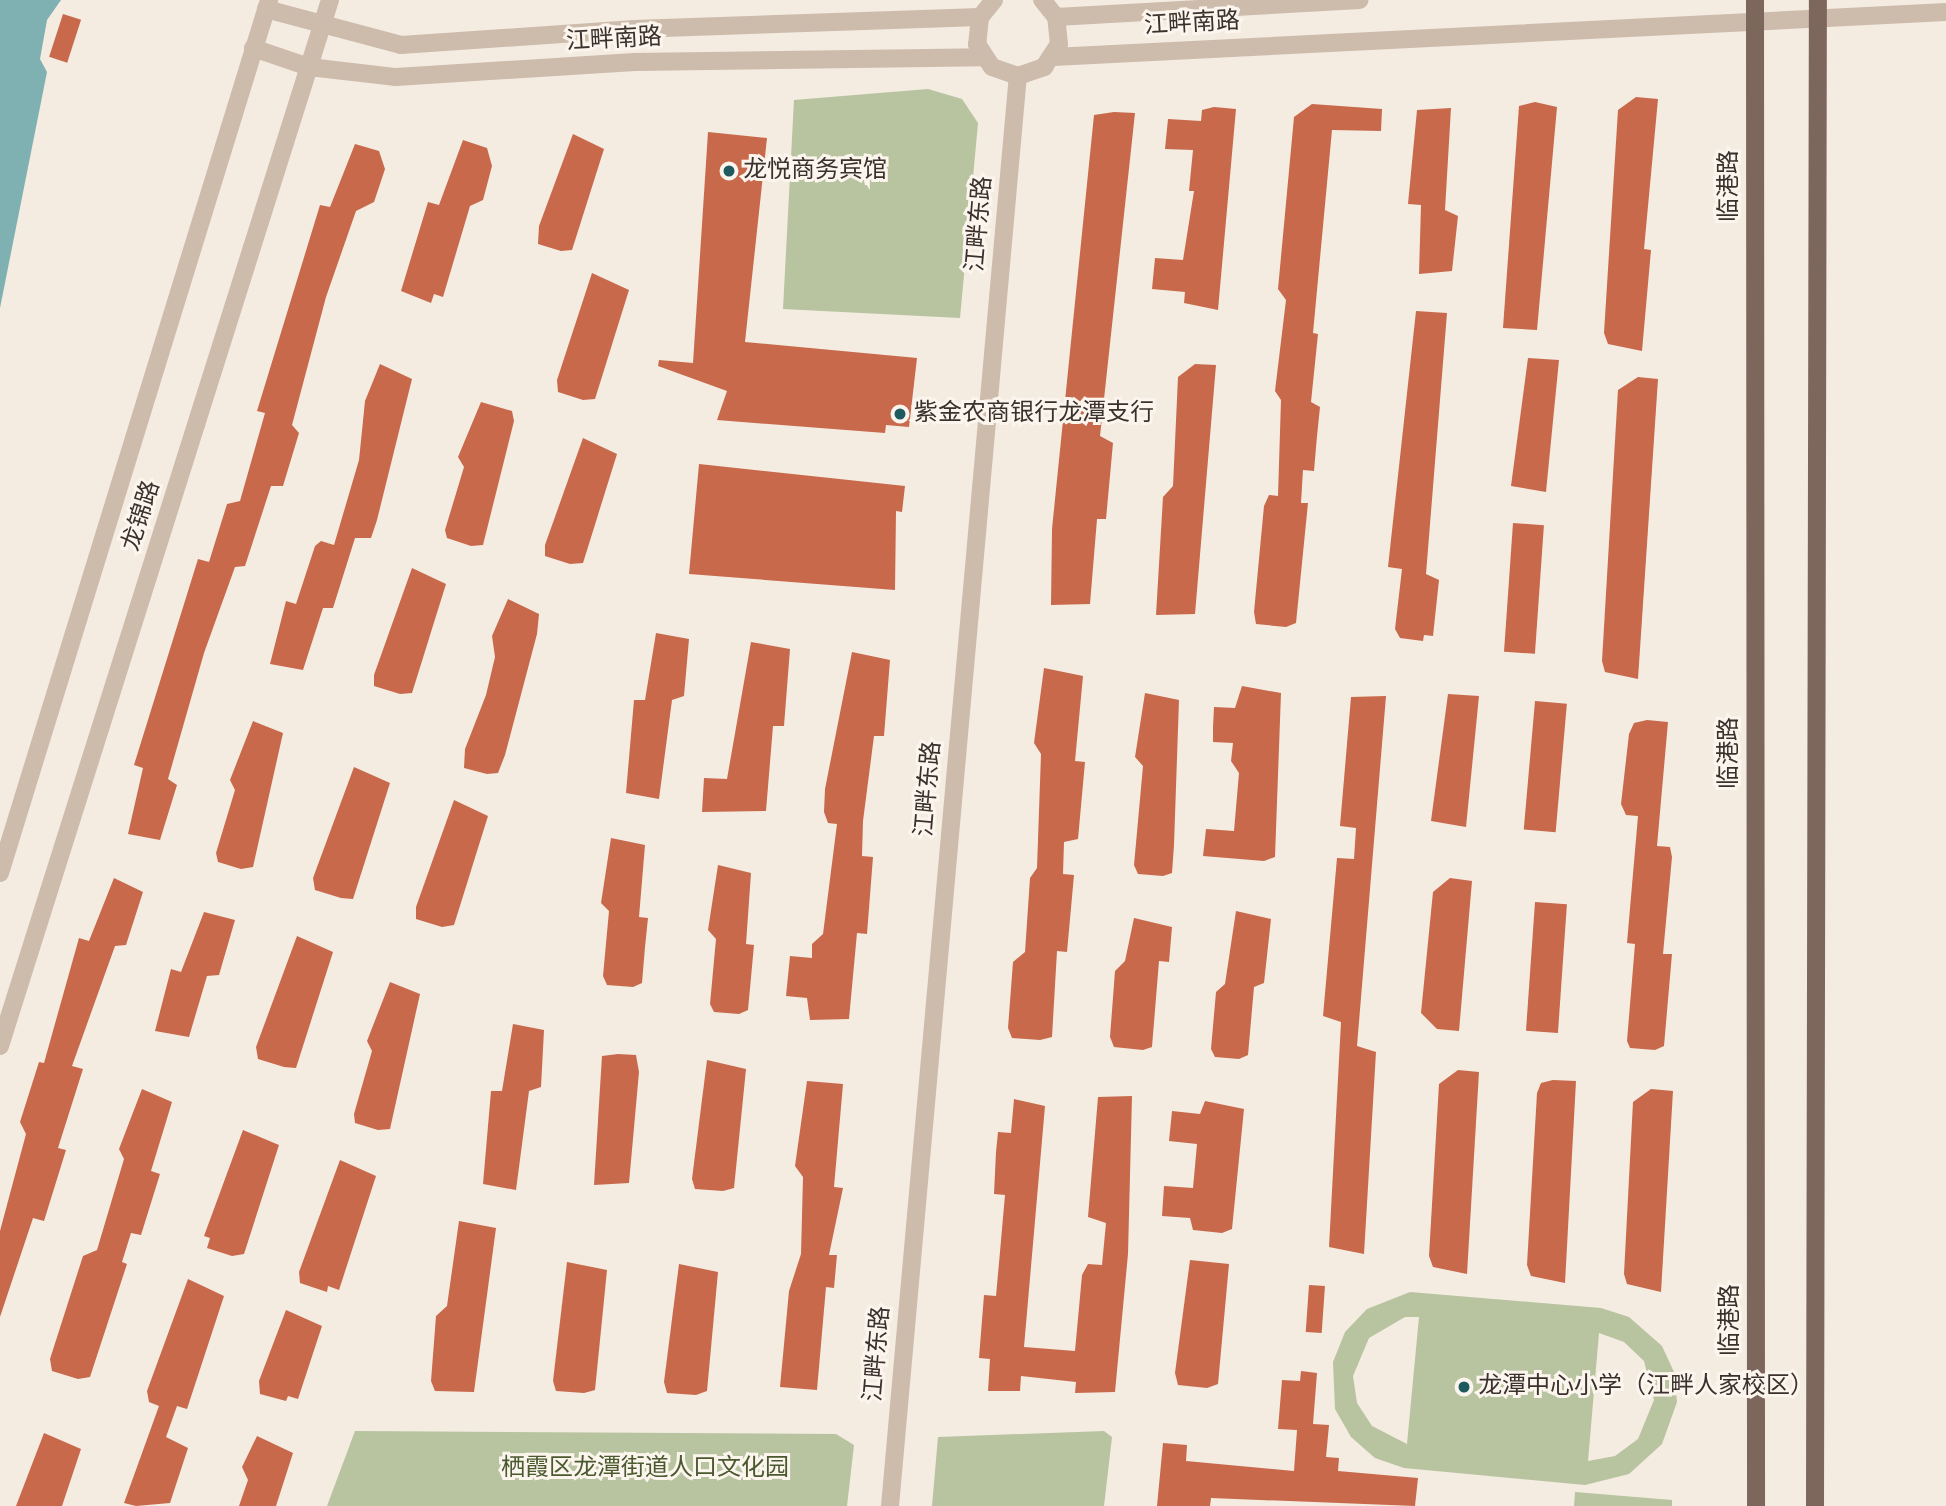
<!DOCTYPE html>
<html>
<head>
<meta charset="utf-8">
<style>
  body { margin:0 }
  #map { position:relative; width:1946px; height:1506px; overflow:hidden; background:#f4ebe1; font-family:"Alegreya Sans","Noto Sans SC",sans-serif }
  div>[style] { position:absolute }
  .green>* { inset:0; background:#b8c4a0 }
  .water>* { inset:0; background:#7fb0b2 }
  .building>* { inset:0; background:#c8694b; transform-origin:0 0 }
  .minor>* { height:18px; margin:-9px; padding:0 9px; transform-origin:9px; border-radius:9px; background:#cdbbac }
  .major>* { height:18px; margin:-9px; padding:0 9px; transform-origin:9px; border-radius:9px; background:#7d675c }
  .dots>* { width:19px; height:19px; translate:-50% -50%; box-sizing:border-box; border:4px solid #fbf5ee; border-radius:50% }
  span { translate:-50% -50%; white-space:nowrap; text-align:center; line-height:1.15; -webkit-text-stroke:6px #fbf5ee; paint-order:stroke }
  .street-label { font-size:24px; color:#3b302b }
  .poi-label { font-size:24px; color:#3b302b }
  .left { translate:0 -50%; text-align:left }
  .park-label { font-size:24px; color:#4a5a2e }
</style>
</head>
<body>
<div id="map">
  <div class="green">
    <div style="clip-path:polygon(928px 89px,962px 99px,978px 123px,960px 318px,783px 309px,794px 100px)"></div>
    <div style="clip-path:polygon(evenodd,1410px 1292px,1601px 1308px,1629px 1317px,1662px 1346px,1674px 1372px,1677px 1402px,1662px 1444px,1629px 1474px,1585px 1485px,1404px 1468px,1375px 1458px,1351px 1437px,1335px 1409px,1333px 1362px,1345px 1332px,1367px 1309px,1410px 1292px,1405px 1317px,1419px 1317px,1407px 1444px,1372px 1426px,1357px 1403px,1353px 1376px,1369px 1338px,1405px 1317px,1410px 1292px,1599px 1333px,1624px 1342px,1644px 1361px,1654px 1400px,1638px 1439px,1615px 1456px,1588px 1461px,1599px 1333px)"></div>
    <div style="clip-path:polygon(355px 1431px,836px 1434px,854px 1445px,847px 1506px,327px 1506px)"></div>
    <div style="clip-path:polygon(1104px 1431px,1112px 1437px,1104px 1506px,932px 1506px,938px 1437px)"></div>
    <div style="clip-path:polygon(1575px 1492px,1672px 1500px,1672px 1506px,1574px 1506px)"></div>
  </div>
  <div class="water">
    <div style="clip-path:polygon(0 0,61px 0,47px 20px,40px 59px,47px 72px,0 308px)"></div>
  </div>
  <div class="building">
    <div style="left:63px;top:14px;width:19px;height:45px;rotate:18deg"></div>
    <div style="clip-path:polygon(1636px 97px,1658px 99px,1644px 249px,1651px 250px,1642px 351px,1608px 344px,1604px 333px,1618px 110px)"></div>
    <div style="clip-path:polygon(1535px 102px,1557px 107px,1537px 330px,1503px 328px,1519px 106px)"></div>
    <div style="clip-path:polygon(1312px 104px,1382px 109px,1381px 131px,1332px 130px,1313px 333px,1318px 334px,1311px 402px,1320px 407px,1317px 436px,1314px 471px,1303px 470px,1301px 503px,1308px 503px,1296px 623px,1286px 627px,1256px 624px,1254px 612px,1264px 506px,1269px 495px,1278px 496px,1281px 400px,1275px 391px,1286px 300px,1278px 289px,1294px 117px)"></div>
    <div style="clip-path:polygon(1214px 107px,1236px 109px,1218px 310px,1184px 303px,1185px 292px,1152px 289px,1155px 258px,1183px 260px,1194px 191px,1189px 191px,1193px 150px,1165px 149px,1168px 119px,1201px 121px,1202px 110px)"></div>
    <div style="clip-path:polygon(1451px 108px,1445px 210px,1458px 216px,1452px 271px,1419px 274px,1421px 205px,1408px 204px,1417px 110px)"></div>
    <div style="clip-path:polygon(1114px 112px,1135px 113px,1100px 436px,1113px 443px,1106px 519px,1097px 519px,1090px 604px,1051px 605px,1052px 529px,1094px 115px)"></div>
    <div style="clip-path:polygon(708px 132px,767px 138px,745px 342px,917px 358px,909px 427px,886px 425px,885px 433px,717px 420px,727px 391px,658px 366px,659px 360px,693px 363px)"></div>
    <div style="clip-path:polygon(573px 134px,604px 149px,572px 250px,561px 251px,538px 244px,539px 226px)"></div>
    <div style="clip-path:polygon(463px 140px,487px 148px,492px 166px,483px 200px,470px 206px,443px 297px,434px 294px,431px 303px,401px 291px,428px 202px,439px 205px)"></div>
    <div style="clip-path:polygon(355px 144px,379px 151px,385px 169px,374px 202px,356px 211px,326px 297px,292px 425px,299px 433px,283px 486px,271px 486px,245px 566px,235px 567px,204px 653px,168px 779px,177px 785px,160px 840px,128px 834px,143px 768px,134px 765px,198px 559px,209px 562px,227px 504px,240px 501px,265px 413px,257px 411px,320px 205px,330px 207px)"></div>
    <div style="clip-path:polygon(592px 273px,629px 290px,595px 399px,583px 400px,558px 392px,557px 380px)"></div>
    <div style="clip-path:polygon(1416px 311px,1447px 313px,1426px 574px,1439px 580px,1433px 636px,1424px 635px,1423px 641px,1400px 638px,1395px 629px,1402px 569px,1388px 567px)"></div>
    <div style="clip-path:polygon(1528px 358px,1559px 360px,1546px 492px,1511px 486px)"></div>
    <div style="clip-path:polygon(380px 364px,412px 379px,377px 520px,371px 538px,355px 538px,333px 608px,323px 608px,303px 670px,270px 664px,286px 601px,296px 604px,315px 546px,321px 541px,334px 545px,359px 460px,365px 401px)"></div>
    <div style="clip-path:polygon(1195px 364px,1216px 365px,1195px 614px,1156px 615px,1163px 497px,1173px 486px,1178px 377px)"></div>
    <div style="clip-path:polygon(1638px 377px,1658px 379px,1638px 679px,1605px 672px,1602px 661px,1618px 390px)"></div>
    <div style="clip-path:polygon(481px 402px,512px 411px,514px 421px,483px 545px,471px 546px,447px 538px,445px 530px,464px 467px,458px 457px)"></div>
    <div style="clip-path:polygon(583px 438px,617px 454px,583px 563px,570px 564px,545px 556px,545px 545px)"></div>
    <div style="clip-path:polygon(699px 464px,905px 486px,902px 512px,896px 511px,895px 590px,689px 574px)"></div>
    <div style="left:1513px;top:523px;width:31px;height:129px;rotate:4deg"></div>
    <div style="clip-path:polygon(412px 568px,446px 584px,412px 693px,400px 694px,374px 686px,374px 675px)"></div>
    <div style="clip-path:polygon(508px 599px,539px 614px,537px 634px,505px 755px,498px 773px,487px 774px,464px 768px,465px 749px,486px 695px,495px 657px,492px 636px)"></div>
    <div style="clip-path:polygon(656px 633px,689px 639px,684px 696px,672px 700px,659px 799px,626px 793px,634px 700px,645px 700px)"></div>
    <div style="clip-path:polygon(751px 642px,790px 649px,784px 726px,773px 726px,766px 811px,702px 812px,704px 778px,727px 779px)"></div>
    <div style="clip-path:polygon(852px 652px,890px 660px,884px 736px,874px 736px,863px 821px,862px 856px,873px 857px,867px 934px,857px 933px,849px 1019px,810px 1020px,807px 998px,786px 996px,790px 956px,812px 958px,812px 944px,823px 934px,837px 824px,828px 823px,824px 812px,825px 789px)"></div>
    <div style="clip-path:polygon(1044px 668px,1083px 676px,1075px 761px,1085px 762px,1078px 839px,1064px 842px,1063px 874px,1074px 875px,1067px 952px,1057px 951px,1052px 1037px,1040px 1040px,1012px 1038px,1008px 1028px,1013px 962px,1025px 952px,1030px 878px,1037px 868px,1041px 754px,1034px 743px)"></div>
    <div style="clip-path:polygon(1242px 686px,1281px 693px,1275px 857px,1264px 861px,1203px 856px,1206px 829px,1234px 831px,1239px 773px,1231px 761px,1233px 743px,1213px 742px,1213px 727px,1214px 707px,1235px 708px)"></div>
    <div style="clip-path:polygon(1145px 693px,1179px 700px,1174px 845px,1172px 873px,1163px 876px,1138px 874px,1134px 865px,1143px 766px,1135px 757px)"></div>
    <div style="clip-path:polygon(1448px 694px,1479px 696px,1466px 827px,1431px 821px)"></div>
    <div style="clip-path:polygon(1386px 696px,1357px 1046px,1376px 1052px,1364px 1254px,1329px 1247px,1341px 1022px,1323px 1016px,1337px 858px,1354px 859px,1356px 828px,1340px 826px,1351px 697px)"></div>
    <div style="left:1535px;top:701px;width:32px;height:129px;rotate:5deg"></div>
    <div style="clip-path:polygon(1647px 720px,1668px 722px,1657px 846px,1670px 847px,1672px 857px,1663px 954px,1672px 954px,1664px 1046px,1655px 1050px,1630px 1048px,1627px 1041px,1635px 944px,1627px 943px,1638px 816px,1626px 815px,1621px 804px,1629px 734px,1634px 723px)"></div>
    <div style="clip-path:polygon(253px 721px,283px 733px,253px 867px,241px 869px,218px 862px,216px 853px,235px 790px,230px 780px)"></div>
    <div style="clip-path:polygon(354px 767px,390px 783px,353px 899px,341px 898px,315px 890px,313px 878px)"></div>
    <div style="clip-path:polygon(454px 800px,488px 816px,454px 925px,442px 927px,416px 919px,416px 907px)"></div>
    <div style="clip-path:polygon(611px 838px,645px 845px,639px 917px,648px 918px,645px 947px,642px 983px,633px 987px,607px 985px,603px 976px,609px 911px,601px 903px)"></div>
    <div style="clip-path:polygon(718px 865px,751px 873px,746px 944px,754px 945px,748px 1010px,739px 1014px,714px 1012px,710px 1004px,716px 939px,708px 930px)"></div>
    <div style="clip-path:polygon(114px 878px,143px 892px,126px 945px,115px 946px,72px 1066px,83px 1069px,58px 1148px,66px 1150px,44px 1221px,33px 1218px,0 1317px,0 1231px,26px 1134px,20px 1122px,39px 1062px,44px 1063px,79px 938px,89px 941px)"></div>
    <div style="clip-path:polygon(1450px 878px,1472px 881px,1459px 1031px,1437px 1029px,1421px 1013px,1433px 892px)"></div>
    <div style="left:1535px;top:902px;width:32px;height:129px;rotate:4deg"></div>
    <div style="clip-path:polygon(1236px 911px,1271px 919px,1264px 983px,1254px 987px,1248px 1055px,1239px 1059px,1215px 1057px,1211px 1049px,1216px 992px,1225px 984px)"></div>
    <div style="clip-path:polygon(204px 912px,235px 920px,219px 975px,207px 976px,189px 1037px,155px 1031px,171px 969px,181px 972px)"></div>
    <div style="clip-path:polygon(1134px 918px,1172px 927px,1169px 962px,1159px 961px,1152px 1047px,1143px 1050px,1114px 1047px,1110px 1037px,1115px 971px,1125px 961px)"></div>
    <div style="clip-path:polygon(297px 936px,333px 952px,296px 1068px,284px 1067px,258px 1059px,256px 1047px)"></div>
    <div style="clip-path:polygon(390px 982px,420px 994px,390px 1129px,378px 1130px,355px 1123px,354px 1114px,372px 1051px,367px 1041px)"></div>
    <div style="clip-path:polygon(513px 1024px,544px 1030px,541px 1087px,529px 1091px,516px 1190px,483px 1184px,491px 1091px,502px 1091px)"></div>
    <div style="clip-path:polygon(618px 1054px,636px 1055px,639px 1072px,629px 1183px,594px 1185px,602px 1056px)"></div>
    <div style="clip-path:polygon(707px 1060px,746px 1069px,734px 1188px,723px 1191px,695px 1189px,692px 1179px)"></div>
    <div style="clip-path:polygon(1458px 1070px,1479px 1072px,1467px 1274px,1433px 1267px,1429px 1256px,1439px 1084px)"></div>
    <div style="clip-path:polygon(1553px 1080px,1576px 1081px,1565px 1283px,1531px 1276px,1527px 1265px,1537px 1093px,1541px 1083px)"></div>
    <div style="clip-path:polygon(807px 1081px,843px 1084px,834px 1187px,843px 1188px,829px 1255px,837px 1255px,834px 1288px,826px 1287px,817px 1390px,780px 1387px,789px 1291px,801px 1254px,803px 1177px,795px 1166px)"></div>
    <div style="clip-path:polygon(142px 1089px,172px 1102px,151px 1171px,160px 1174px,141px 1235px,131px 1233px,122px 1262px,127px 1264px,90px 1377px,78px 1379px,52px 1371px,50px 1359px,83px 1256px,97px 1250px,124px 1159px,119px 1149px)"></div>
    <div style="clip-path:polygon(1651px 1089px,1673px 1091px,1661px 1292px,1627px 1284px,1624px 1274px,1633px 1102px)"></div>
    <div style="clip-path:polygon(1132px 1096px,1128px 1254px,1115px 1392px,1075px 1393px,1076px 1382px,1021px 1376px,1020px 1391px,988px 1391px,990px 1359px,979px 1358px,984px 1295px,996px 1296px,999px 1263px,1005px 1195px,994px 1194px,996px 1152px,998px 1132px,1011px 1133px,1014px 1099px,1045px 1106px,1024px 1347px,1075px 1351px,1082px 1275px,1088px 1264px,1102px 1265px,1106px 1223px,1088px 1217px,1098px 1097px)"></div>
    <div style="clip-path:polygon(1205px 1101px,1244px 1109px,1232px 1229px,1222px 1233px,1193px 1230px,1190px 1218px,1162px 1216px,1164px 1186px,1193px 1188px,1197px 1144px,1169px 1141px,1172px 1111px,1200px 1114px)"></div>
    <div style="clip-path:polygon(243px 1130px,279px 1145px,244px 1254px,232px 1256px,207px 1248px,210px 1238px,204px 1236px)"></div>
    <div style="clip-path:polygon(340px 1160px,376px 1176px,339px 1290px,328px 1286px,327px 1292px,300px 1283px,299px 1272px)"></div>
    <div style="clip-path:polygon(459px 1221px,496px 1228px,474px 1392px,435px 1391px,431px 1381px,436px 1316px,447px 1306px)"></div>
    <div style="clip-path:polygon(1190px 1260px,1229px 1264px,1218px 1384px,1207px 1388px,1178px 1385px,1175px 1373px)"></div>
    <div style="clip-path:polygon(567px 1262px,607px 1270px,595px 1390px,584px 1393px,556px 1391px,553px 1381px)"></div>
    <div style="clip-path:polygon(679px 1264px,718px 1272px,707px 1391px,696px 1395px,667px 1393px,664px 1382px)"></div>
    <div style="clip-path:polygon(188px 1279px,224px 1296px,187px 1409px,177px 1406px,166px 1437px,188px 1448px,170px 1503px,136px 1506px,124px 1503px,159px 1406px,149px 1402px,147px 1391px)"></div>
    <div style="left:1309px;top:1285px;width:16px;height:47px;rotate:4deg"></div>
    <div style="clip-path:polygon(286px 1310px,322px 1326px,298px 1399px,288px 1396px,286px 1401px,260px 1394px,259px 1381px)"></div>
    <div style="clip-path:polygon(1301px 1371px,1317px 1373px,1313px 1424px,1329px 1425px,1326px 1457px,1339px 1458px,1338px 1471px,1418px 1478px,1415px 1506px,1211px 1498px,1210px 1506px,1157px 1506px,1163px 1443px,1187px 1445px,1186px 1461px,1294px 1471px,1297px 1430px,1278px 1429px,1282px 1380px,1300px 1381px)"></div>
    <div style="clip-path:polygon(44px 1433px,81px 1449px,62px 1506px,16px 1506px)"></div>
    <div style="clip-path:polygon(257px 1436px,293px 1453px,276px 1506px,239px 1506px,248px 1480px,242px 1467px)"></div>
  </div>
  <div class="minor">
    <div style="left:994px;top:0;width:22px;rotate:129deg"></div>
    <div style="left:980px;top:17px;width:27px;rotate:96deg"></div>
    <div style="left:977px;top:44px;width:27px;rotate:57deg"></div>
    <div style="left:992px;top:67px;width:28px;rotate:19deg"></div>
    <div style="left:1018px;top:76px;width:28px;rotate:-19deg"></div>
    <div style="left:1044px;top:67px;width:27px;rotate:-57deg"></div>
    <div style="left:1059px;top:44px;width:27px;rotate:-96deg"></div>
    <div style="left:1056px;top:17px;width:22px;rotate:-129deg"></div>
    <div style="left:266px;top:9px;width:140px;rotate:14.9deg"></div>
    <div style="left:401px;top:45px;width:234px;rotate:-3.9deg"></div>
    <div style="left:634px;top:29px;width:346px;rotate:-2deg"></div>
    <div style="left:1056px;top:17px;width:304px;rotate:-3.2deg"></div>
    <div style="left:253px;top:48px;width:59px;rotate:18.7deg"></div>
    <div style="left:309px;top:67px;width:88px;rotate:6.6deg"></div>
    <div style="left:396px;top:77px;width:239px;rotate:-3.6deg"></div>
    <div style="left:635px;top:62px;width:348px;rotate:-0.8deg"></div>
    <div style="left:1053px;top:57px;width:894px;rotate:-2.88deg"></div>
    <div style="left:0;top:873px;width:914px;rotate:-72.87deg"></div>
    <div style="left:0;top:1046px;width:1097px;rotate:-72.49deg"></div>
    <div style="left:890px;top:1506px;width:1436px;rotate:-84.89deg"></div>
  </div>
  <div class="major">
    <div style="left:1755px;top:0;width:1506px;rotate:89.96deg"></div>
    <div style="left:1815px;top:1506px;width:1506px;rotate:-89.89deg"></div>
  </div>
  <div class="dots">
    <div style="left:729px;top:171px;background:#1f5a5e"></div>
    <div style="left:900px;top:414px;background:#1f5a5e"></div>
    <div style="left:1464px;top:1387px;background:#1f5a5e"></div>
  </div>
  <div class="street-label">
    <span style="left:1192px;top:24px;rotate:-3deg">江畔南路</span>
    <span style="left:614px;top:40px;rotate:-3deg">江畔南路</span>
    <span style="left:1730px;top:186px;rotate:-90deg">临港路</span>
    <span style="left:980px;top:224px;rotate:-85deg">江畔东路</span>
    <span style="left:142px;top:516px;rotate:-72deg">龙锦路</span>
    <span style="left:1730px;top:753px;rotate:-90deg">临港路</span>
    <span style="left:929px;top:789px;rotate:-85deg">江畔东路</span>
    <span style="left:1731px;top:1320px;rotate:-90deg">临港路</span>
    <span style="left:878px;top:1354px;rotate:-85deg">江畔东路</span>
  </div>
  <div class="poi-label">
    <span class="left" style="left:743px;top:171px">龙悦商务宾馆</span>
    <span class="left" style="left:914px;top:414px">紫金农商银行龙潭支行</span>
    <span class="left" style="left:1478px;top:1387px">龙潭中心小学（江畔人家校区）</span>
  </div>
  <div class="park-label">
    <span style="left:645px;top:1469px">栖霞区龙潭街道人口文化园</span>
  </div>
</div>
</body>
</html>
